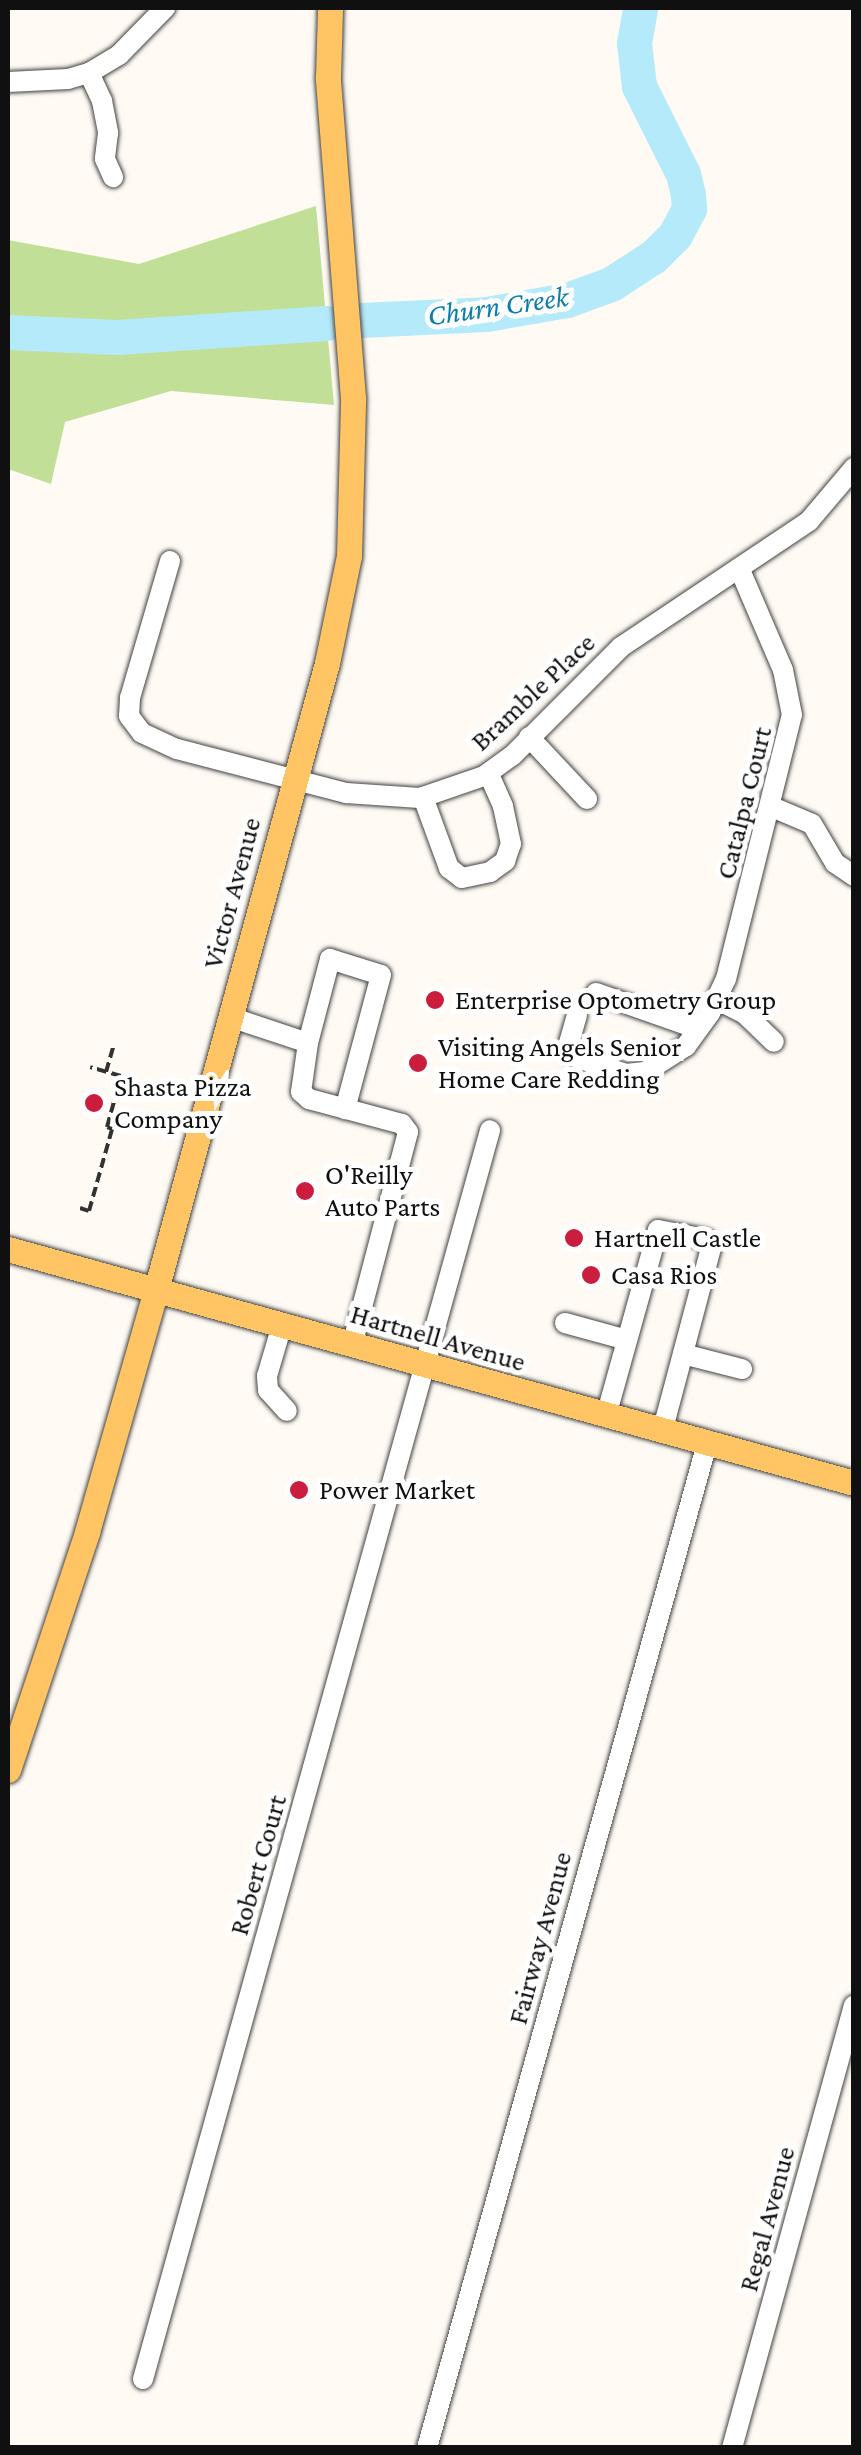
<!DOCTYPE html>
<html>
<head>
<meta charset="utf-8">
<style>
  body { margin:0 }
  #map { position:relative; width:861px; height:2455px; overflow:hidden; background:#fffbf4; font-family:"Crimson Pro",serif }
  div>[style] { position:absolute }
  .forest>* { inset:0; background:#c1df97 }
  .river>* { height:35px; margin:-17.5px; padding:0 17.5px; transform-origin:17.5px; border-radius:17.5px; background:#b4eafa }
  .path>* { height:4px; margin-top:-2px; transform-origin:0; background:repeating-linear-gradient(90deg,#323232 0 10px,transparent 0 15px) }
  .roads { filter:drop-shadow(0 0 2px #434343) drop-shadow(0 0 2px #434343) }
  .minor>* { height:20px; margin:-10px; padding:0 10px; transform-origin:10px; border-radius:10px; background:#fff }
  .major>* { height:25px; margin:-12.5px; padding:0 12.5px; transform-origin:12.5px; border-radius:12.5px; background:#ffc464 }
  .dots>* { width:28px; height:28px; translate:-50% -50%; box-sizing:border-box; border:5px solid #fff; border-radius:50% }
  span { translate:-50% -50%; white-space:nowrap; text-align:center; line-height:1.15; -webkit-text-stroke:10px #fff; paint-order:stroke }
  .street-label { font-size:28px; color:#101010 }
  .poi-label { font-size:28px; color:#101010 }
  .left { translate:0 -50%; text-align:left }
  .water-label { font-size:30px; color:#0f7dad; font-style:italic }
  .frame { position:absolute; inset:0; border:10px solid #101010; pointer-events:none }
</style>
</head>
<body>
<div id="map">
  <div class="forest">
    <div style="clip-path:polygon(316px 206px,334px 405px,171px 391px,65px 422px,51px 484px,8px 469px,8px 240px,139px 264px)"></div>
  </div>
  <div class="river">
    <div style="left:361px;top:320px;width:125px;rotate:-2.7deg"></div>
    <div style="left:486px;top:314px;width:82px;rotate:-9.8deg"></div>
    <div style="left:567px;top:300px;width:47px;rotate:-20deg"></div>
    <div style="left:611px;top:284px;width:51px;rotate:-33.1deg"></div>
    <div style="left:654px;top:256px;width:30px;rotate:-45deg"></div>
    <div style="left:675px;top:235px;width:30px;rotate:-62deg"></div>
    <div style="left:689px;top:209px;width:14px;rotate:-94deg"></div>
    <div style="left:688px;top:195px;width:22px;rotate:-103deg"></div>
    <div style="left:683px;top:174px;width:98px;rotate:-116.6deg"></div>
    <div style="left:639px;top:86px;width:43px;rotate:-96.6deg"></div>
    <div style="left:634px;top:43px;width:36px;rotate:-80deg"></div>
    <div style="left:8px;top:332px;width:109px;rotate:2.6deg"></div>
    <div style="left:117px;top:337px;width:210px;rotate:-3.8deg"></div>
  </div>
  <div class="path">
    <div style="left:106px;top:1072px;width:29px;rotate:-74deg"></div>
    <div style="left:80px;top:1208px;width:9px;rotate:18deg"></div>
    <div style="left:89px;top:1211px;width:85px;rotate:-74.3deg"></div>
    <div style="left:112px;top:1129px;width:5px;rotate:-158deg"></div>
    <div style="left:107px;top:1127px;width:53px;rotate:-74.6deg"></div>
    <div style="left:121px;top:1076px;width:32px;rotate:-164deg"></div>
  </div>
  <div class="roads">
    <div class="minor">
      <div style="left:89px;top:73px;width:31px;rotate:65deg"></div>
      <div style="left:102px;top:101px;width:33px;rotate:79deg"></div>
      <div style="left:108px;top:133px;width:26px;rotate:97deg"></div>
      <div style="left:105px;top:159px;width:20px;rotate:66deg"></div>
      <div style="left:8px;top:82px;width:60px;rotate:-2.9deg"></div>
      <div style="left:68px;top:79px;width:22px;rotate:-16deg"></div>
      <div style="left:89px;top:73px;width:35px;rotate:-31deg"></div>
      <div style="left:119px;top:55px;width:66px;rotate:-45.6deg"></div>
      <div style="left:170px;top:561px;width:143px;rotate:106.3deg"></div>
      <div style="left:130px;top:698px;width:18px;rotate:93deg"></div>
      <div style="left:129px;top:716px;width:21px;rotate:53deg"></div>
      <div style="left:142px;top:733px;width:38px;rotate:25deg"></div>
      <div style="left:177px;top:749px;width:175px;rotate:14.6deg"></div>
      <div style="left:346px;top:793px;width:74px;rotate:3.9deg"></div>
      <div style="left:420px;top:798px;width:68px;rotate:-19deg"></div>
      <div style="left:484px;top:776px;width:34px;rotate:-36deg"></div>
      <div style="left:512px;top:756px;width:154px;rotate:-45deg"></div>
      <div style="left:621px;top:647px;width:226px;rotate:-33.8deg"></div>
      <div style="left:809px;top:521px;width:70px;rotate:-49.7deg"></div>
      <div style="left:529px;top:737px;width:85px;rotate:46.9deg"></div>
      <div style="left:423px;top:797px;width:76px;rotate:69.9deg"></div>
      <div style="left:449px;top:868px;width:16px;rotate:38deg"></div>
      <div style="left:462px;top:878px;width:29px;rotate:-12deg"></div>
      <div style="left:490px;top:872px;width:19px;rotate:-36deg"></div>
      <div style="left:505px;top:861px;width:18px;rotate:-71deg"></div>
      <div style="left:511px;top:844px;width:39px;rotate:-102deg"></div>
      <div style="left:503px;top:806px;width:36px;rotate:-114deg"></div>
      <div style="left:772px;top:807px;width:43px;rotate:23deg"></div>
      <div style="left:812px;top:824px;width:45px;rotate:59.5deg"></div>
      <div style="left:835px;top:863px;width:23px;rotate:34deg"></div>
      <div style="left:596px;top:993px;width:108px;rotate:19.4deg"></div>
      <div style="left:716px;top:999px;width:33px;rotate:27deg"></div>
      <div style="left:745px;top:1014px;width:40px;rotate:44deg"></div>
      <div style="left:577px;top:1015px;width:29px;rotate:106deg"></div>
      <div style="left:569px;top:1043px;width:13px;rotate:77deg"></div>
      <div style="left:572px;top:1056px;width:57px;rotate:18.4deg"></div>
      <div style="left:626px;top:1074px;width:19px;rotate:-6deg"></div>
      <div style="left:645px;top:1072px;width:49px;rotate:-32.4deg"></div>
      <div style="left:686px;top:1046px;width:41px;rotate:-54deg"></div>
      <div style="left:710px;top:1013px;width:38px;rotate:-65deg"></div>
      <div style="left:726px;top:979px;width:272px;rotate:-76deg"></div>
      <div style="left:792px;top:715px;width:46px;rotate:-101.3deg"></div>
      <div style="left:783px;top:670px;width:111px;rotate:-113.3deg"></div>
      <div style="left:230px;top:1017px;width:82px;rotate:18.4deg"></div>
      <div style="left:308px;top:1043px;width:49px;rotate:98.1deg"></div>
      <div style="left:301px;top:1092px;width:11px;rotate:41deg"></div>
      <div style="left:309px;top:1099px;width:96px;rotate:15deg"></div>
      <div style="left:402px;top:1124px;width:10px;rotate:53deg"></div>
      <div style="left:408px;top:1132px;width:220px;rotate:104.7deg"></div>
      <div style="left:308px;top:1043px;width:87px;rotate:-75.3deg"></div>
      <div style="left:330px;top:959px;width:53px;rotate:17.4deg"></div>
      <div style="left:381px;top:975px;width:139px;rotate:105deg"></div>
      <div style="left:565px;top:1323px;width:64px;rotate:15.3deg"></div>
      <div style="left:282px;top:1325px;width:53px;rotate:106.4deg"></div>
      <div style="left:267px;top:1376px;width:14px;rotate:86deg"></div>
      <div style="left:268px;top:1390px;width:28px;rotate:48deg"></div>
      <div style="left:683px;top:1354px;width:61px;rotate:14.3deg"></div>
      <div style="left:606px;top:1416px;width:193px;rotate:-74.4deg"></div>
      <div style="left:658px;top:1230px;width:49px;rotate:10.6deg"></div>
      <div style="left:706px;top:1239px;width:10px;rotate:61deg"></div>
      <div style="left:711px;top:1248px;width:190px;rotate:104.9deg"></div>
      <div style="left:143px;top:2379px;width:1296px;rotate:-74.47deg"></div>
      <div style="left:427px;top:2448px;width:1042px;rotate:-74.42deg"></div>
      <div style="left:732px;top:2448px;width:459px;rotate:-74.6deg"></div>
    </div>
    <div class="major">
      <div style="left:8px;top:1249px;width:878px;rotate:15.46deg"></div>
      <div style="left:8px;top:1770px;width:251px;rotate:-71.6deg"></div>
      <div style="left:87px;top:1532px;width:252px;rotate:-74.1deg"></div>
      <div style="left:156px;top:1290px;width:650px;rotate:-74.74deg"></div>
      <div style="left:327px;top:663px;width:109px;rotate:-78.4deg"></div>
      <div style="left:349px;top:556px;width:158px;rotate:-88.5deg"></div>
      <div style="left:353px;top:398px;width:322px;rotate:-94.5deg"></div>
      <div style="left:328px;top:77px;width:69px;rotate:-88.3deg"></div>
    </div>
  </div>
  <div class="dots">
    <div style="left:435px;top:1000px;background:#cb1d3d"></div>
    <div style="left:418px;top:1063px;background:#cb1d3d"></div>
    <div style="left:94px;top:1103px;background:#cb1d3d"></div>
    <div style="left:305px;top:1191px;background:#cb1d3d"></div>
    <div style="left:574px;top:1238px;background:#cb1d3d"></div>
    <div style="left:591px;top:1275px;background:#cb1d3d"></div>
    <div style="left:299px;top:1490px;background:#cb1d3d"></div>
  </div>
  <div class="street-label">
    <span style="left:533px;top:692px;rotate:-43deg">Bramble Place</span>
    <span style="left:744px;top:803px;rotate:-76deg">Catalpa Court</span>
    <span style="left:232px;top:893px;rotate:-75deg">Victor Avenue</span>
    <span style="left:438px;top:1338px;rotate:16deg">Hartnell Avenue</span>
    <span style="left:258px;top:1865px;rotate:-74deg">Robert Court</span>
    <span style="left:540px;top:1938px;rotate:-75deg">Fairway Avenue</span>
    <span style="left:767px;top:2219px;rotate:-75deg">Regal Avenue</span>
  </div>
  <div class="poi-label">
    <span class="left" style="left:455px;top:1000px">Enterprise Optometry Group</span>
    <span class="left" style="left:438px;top:1063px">Visiting Angels Senior<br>Home Care Redding</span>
    <span class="left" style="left:114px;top:1103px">Shasta Pizza<br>Company</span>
    <span class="left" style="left:325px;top:1191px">O'Reilly<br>Auto Parts</span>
    <span class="left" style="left:594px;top:1238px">Hartnell Castle</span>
    <span class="left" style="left:611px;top:1275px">Casa Rios</span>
    <span class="left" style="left:319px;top:1490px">Power Market</span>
  </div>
  <div class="water-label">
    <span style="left:498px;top:306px;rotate:-8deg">Churn Creek</span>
  </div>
  <div class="frame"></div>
</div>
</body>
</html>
